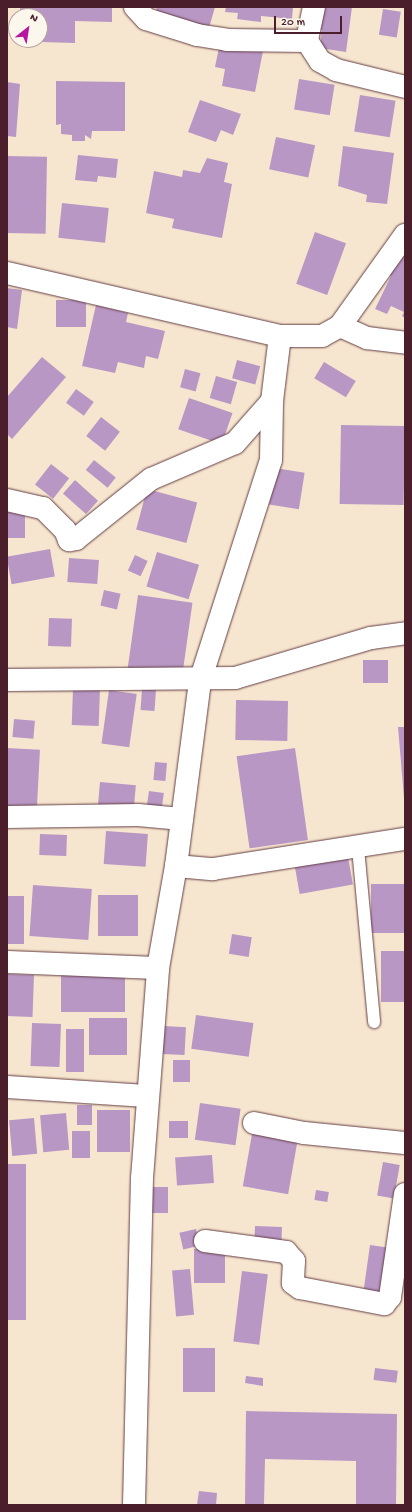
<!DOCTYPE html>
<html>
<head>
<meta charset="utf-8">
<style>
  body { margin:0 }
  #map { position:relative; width:412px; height:1512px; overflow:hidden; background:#f7e6cf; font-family:"Gochi Hand",sans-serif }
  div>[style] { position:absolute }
  .building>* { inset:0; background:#b897c5; transform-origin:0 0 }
  .roads { filter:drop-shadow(0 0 1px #643d44) drop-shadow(0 0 1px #643d44) }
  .lane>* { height:12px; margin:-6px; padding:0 6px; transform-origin:6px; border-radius:6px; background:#fff }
  .street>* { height:22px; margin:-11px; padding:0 11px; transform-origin:11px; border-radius:11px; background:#fff }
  span { translate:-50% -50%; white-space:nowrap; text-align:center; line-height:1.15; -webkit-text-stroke:4px #fbf7ec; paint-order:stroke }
  .frame { position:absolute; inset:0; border:8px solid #4a1f2b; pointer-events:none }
  .north { position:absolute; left:8px; top:8px; width:40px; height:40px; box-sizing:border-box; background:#fbf7ec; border:1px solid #b4a19f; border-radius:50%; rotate:30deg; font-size:11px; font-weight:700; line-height:16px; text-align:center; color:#4a1f2b }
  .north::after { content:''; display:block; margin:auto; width:14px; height:18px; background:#b5179e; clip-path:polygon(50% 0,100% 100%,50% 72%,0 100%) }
  .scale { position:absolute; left:274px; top:16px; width:68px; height:18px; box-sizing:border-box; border:2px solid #4a1f2b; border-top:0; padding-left:5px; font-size:12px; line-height:14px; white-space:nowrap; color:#4a1f2b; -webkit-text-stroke:3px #fbf7ec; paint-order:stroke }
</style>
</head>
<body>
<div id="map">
  <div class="building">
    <div style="clip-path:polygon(20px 7px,112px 7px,112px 22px,75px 21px,75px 43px,41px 42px,40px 16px,20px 16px)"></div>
    <div style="clip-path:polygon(157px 7px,215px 7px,205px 42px,152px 26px)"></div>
    <div style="clip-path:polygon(226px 7px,293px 7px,292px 19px,261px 16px,261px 22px,237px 19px,238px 13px,225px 12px)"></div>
    <div style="clip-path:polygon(315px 7px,352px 7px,346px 52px,320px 48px,322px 30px,312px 28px)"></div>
    <div style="left:383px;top:9px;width:18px;height:26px;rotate:9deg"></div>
    <div style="clip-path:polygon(221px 38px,264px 46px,255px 92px,222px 86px,225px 69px,215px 67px)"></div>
    <div style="left:299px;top:79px;width:36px;height:31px;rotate:9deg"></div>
    <div style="clip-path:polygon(56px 81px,125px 82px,125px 131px,92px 131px,91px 139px,85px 135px,85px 141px,72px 141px,72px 135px,61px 134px,61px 124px,56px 125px)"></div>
    <div style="clip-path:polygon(7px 82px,20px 84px,16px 137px,7px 136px)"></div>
    <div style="left:360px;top:95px;width:36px;height:37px;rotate:9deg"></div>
    <div style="clip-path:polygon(200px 100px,241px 114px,233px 135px,221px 130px,216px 142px,188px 132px)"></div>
    <div style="left:276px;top:137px;width:40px;height:33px;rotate:12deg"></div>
    <div style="clip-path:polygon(343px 146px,394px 153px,387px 204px,366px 202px,367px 195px,338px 186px)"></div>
    <div style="clip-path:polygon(78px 155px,118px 159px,116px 178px,98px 176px,97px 182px,75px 180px)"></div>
    <div style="left:7px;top:156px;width:40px;height:77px;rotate:1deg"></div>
    <div style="clip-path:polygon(207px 158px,228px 163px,224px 182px,232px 184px,222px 238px,172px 228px,174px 219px,146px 213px,154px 171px,182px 177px,183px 170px,200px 173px)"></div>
    <div style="left:62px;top:203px;width:47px;height:35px;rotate:6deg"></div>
    <div style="left:315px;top:232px;width:33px;height:55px;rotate:20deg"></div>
    <div style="clip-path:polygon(405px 250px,405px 318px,402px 316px,404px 312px,391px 306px,387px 314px,375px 309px,391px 276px,386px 274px)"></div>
    <div style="clip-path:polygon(7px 288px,22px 290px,17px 329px,7px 327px)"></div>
    <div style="left:56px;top:300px;width:30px;height:27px"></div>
    <div style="clip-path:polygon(96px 305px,128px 313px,126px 322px,165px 331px,158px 359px,146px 356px,144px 368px,118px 362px,115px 373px,82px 366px)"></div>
    <div style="clip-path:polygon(42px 357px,66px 377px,12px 439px,7px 434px,7px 397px)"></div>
    <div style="left:237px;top:360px;width:24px;height:19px;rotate:15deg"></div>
    <div style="left:324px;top:362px;width:37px;height:19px;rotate:31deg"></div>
    <div style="left:185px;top:369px;width:16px;height:19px;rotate:15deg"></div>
    <div style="left:216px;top:376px;width:22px;height:23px;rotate:16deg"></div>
    <div style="left:76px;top:389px;width:22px;height:17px;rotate:36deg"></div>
    <div style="left:189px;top:398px;width:46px;height:33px;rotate:19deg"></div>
    <div style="left:101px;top:417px;width:24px;height:24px;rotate:38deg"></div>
    <div style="left:341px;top:425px;width:64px;height:79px;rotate:1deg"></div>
    <div style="left:94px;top:460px;width:28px;height:13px;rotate:39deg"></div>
    <div style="left:51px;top:464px;width:23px;height:26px;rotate:38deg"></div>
    <div style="left:275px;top:468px;width:30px;height:37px;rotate:9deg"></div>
    <div style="left:75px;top:480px;width:31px;height:18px;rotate:42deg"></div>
    <div style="left:147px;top:489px;width:52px;height:42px;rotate:15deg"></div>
    <div style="left:7px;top:508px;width:18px;height:30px"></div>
    <div style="left:50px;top:549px;width:28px;height:44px;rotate:80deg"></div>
    <div style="left:157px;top:552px;width:44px;height:36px;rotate:17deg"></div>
    <div style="left:135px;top:555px;width:14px;height:17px;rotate:25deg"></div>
    <div style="left:69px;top:558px;width:30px;height:24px;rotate:4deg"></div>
    <div style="left:104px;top:590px;width:17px;height:16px;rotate:13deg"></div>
    <div style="left:138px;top:595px;width:55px;height:74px;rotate:8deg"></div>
    <div style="left:49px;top:618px;width:23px;height:28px;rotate:2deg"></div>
    <div style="left:388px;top:660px;width:23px;height:25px;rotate:90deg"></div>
    <div style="left:73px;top:688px;width:27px;height:37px;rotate:2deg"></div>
    <div style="left:142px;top:689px;width:14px;height:21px;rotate:4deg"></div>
    <div style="left:109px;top:690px;width:28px;height:54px;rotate:8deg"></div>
    <div style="left:236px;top:700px;width:52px;height:40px;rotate:1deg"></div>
    <div style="left:14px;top:719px;width:21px;height:18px;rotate:5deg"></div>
    <div style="clip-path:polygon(398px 727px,405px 727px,405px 798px,404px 798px)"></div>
    <div style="left:7px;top:748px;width:33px;height:60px;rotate:3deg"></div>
    <div style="left:295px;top:748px;width:93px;height:59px;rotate:82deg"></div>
    <div style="left:155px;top:762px;width:12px;height:18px;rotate:5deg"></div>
    <div style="left:100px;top:782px;width:36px;height:23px;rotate:5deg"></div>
    <div style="left:149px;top:791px;width:15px;height:16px;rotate:8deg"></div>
    <div style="left:106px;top:831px;width:42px;height:33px;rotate:4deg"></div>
    <div style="left:40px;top:834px;width:27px;height:21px;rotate:2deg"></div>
    <div style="left:348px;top:857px;width:28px;height:54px;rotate:80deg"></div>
    <div style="left:405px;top:884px;width:49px;height:34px;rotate:90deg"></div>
    <div style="left:33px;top:885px;width:59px;height:51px;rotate:4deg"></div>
    <div style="left:98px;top:895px;width:40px;height:41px"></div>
    <div style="left:7px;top:896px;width:17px;height:48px"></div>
    <div style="left:232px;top:934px;width:20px;height:20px;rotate:9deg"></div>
    <div style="left:381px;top:951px;width:24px;height:51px"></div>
    <div style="left:7px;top:974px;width:27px;height:42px;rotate:2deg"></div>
    <div style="left:125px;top:975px;width:37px;height:64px;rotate:90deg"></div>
    <div style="left:196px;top:1015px;width:58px;height:34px;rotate:8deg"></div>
    <div style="left:89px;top:1018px;width:38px;height:37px"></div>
    <div style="left:32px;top:1023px;width:29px;height:43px;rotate:2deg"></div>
    <div style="left:164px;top:1026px;width:22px;height:28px;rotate:3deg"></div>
    <div style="left:66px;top:1029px;width:18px;height:43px"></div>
    <div style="left:173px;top:1060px;width:17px;height:22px"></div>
    <div style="left:200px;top:1103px;width:41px;height:37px;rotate:8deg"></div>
    <div style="left:77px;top:1105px;width:15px;height:20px"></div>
    <div style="left:97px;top:1110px;width:33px;height:42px"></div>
    <div style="left:66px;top:1113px;width:37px;height:26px;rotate:85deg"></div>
    <div style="left:34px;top:1118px;width:36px;height:25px;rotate:85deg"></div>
    <div style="left:169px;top:1121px;width:19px;height:17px"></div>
    <div style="left:72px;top:1131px;width:18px;height:27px"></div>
    <div style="left:252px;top:1134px;width:46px;height:53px;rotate:10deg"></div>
    <div style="left:212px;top:1155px;width:28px;height:37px;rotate:86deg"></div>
    <div style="left:383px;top:1162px;width:17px;height:34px;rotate:10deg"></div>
    <div style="left:7px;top:1164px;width:19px;height:156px"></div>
    <div style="left:168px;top:1187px;width:26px;height:17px;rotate:90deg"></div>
    <div style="left:316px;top:1190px;width:13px;height:10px;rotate:9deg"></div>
    <div style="left:255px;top:1226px;width:27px;height:19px;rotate:2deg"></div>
    <div style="left:196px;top:1229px;width:17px;height:17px;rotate:77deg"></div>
    <div style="left:370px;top:1245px;width:21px;height:45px;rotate:8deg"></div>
    <div style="left:194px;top:1249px;width:31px;height:34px"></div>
    <div style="left:190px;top:1269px;width:46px;height:18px;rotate:85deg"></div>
    <div style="left:242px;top:1271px;width:26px;height:71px;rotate:7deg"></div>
    <div style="left:183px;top:1348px;width:32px;height:44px"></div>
    <div style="left:375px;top:1368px;width:23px;height:12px;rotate:7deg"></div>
    <div style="clip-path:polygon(246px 1376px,263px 1378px,263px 1386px,245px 1383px)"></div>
    <div style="clip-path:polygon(246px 1411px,397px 1414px,396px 1505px,356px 1505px,356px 1461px,265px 1459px,264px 1505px,245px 1505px)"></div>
    <div style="clip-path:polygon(199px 1491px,217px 1493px,216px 1505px,197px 1505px)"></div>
  </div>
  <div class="roads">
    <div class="lane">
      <div style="left:358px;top:848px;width:175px;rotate:84.7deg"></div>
    </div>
    <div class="street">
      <div style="left:135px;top:7px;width:16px;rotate:47deg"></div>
      <div style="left:146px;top:19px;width:53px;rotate:17.4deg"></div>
      <div style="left:197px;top:35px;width:30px;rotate:9deg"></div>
      <div style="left:227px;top:40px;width:80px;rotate:0.7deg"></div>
      <div style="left:314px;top:7px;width:35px;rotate:102deg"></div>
      <div style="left:307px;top:41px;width:24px;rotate:57deg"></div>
      <div style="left:320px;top:61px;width:18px;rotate:29deg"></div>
      <div style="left:336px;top:70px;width:71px;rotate:13.8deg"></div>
      <div style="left:7px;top:273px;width:280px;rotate:13deg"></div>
      <div style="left:280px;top:336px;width:42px"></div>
      <div style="left:322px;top:336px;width:21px;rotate:-29deg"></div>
      <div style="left:340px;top:326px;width:112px;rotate:-54.5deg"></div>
      <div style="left:340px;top:326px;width:30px;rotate:24deg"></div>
      <div style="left:367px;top:338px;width:38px;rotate:7deg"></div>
      <div style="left:7px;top:500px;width:37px;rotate:13deg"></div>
      <div style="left:43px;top:508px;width:31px;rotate:45deg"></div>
      <div style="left:65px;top:530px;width:11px;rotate:68deg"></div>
      <div style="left:69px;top:540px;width:7px;rotate:-8deg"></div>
      <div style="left:76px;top:539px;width:96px;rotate:-38.7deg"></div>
      <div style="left:151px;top:479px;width:91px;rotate:-23.2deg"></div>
      <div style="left:235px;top:443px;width:56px;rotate:-48.6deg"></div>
      <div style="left:7px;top:680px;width:228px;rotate:-0.5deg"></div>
      <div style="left:235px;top:678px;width:142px;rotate:-16.4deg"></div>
      <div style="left:371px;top:638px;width:34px;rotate:-8deg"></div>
      <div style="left:7px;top:817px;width:131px;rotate:-0.9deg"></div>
      <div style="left:138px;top:815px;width:44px;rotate:5.2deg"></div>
      <div style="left:176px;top:866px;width:37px;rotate:5deg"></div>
      <div style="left:213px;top:869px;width:194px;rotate:-8.9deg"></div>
      <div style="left:7px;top:962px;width:151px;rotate:2.3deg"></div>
      <div style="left:7px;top:1087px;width:140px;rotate:3.7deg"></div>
      <div style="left:254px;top:1123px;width:51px;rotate:11.3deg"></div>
      <div style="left:304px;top:1133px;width:101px;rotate:5.7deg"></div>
      <div style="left:205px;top:1241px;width:82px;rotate:7.7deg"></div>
      <div style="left:286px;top:1252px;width:12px;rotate:48deg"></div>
      <div style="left:294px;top:1261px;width:22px;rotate:93deg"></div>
      <div style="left:293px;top:1283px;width:9px;rotate:36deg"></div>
      <div style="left:300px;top:1288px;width:86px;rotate:10.8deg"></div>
      <div style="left:384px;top:1304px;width:9px;rotate:-49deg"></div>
      <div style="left:390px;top:1297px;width:104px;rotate:-81.7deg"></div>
      <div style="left:134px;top:1505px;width:327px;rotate:-88.6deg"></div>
      <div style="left:142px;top:1178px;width:211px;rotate:-85.6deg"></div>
      <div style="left:158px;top:968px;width:104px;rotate:-80deg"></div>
      <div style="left:176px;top:866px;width:187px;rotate:-82.6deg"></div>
      <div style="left:200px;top:681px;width:232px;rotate:-72.2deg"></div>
      <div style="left:271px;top:460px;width:59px;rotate:-89deg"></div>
      <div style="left:272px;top:401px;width:65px;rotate:-83deg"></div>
    </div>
  </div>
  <div class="frame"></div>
  <div class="north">N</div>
  <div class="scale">20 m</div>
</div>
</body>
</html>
